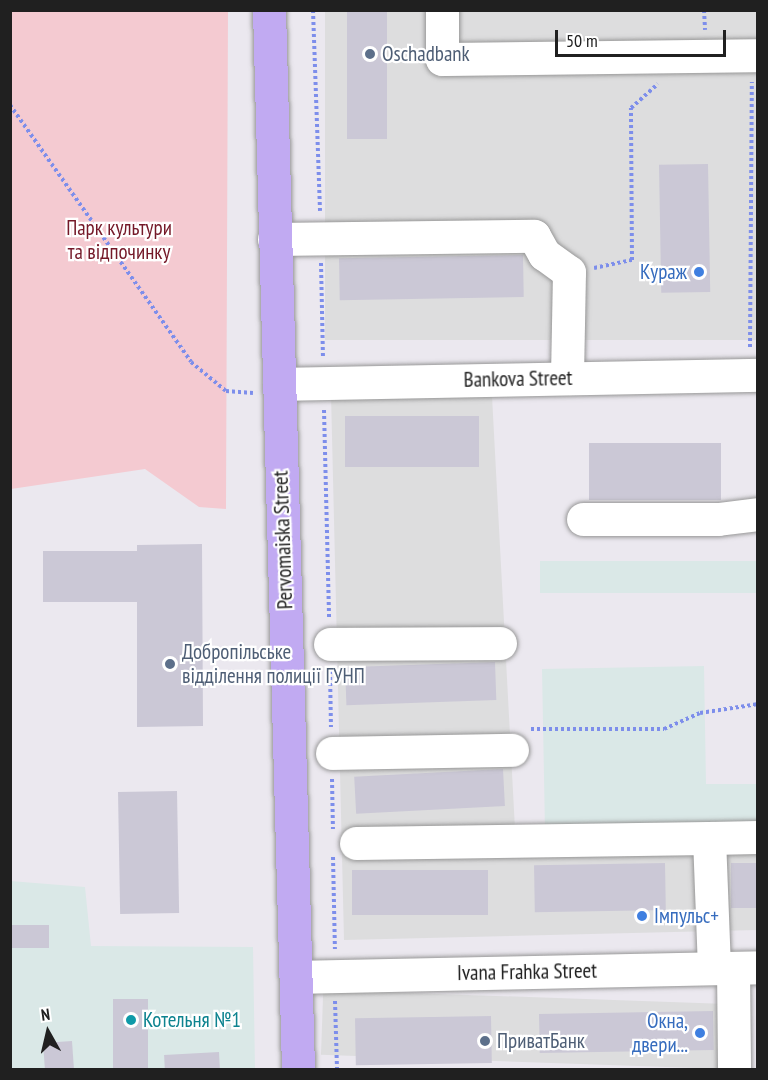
<!DOCTYPE html>
<html>
<head>
<meta charset="utf-8">
<style>
  body { margin:0 }
  #map { position:relative; width:768px; height:1080px; overflow:hidden; background:#ebe8ef; font-family:"PT Sans Narrow",sans-serif }
  div>[style] { position:absolute }
  .residential>* { inset:0; background:#ddddde; transform-origin:0 0 }
  .industrial>* { inset:0; background:#dae8e7; transform-origin:0 0 }
  .park>* { inset:0; background:#f4cad1 }
  .building>* { inset:0; background:#cbc8d6; transform-origin:0 0 }
  .path>* { height:4px; margin-top:-2px; transform-origin:0; background:repeating-linear-gradient(90deg,#7d8eeb 0 3px,transparent 0 6px) }
  .roads { filter:drop-shadow(0 0 2px #979797) drop-shadow(0 0 2px #979797) }
  .minor>* { height:33px; margin:-16.5px; padding:0 16.5px; transform-origin:16.5px; border-radius:16.5px; background:#fff }
  .major>* { height:33px; margin:-16.5px; padding:0 16.5px; transform-origin:16.5px; border-radius:16.5px; background:#c1aaf2 }
  .dots>* { width:16px; height:16px; translate:-50% -50%; box-sizing:border-box; border:3px solid #fff; border-radius:50% }
  span { translate:-50% -50%; white-space:nowrap; text-align:center; line-height:1.15; -webkit-text-stroke:4.5px #fff; paint-order:stroke }
  .service-label { font-size:21px; color:#4e5e75 }
  .left { translate:0 -50%; text-align:left }
  .park-label { font-size:21px; color:#741828 }
  .shop-label { font-size:21px; color:#366cbe }
  .right { translate:-100% -50%; text-align:right }
  .street-label { font-size:21px; color:#202020 }
  .culture-label { font-size:21px; color:#0d838f }
  .frame { position:absolute; inset:0; border:12px solid #202020; pointer-events:none }
  .north { position:absolute; left:18px; top:1002px; width:60px; height:60px; -webkit-text-stroke:4px #fff; paint-order:stroke; rotate:352deg; font-size:16px; font-weight:700; line-height:24px; text-align:center; color:#202020 }
  .north::after { content:''; display:block; margin:auto; width:21px; height:27px; background:#202020; clip-path:polygon(50% 0,100% 100%,50% 72%,0 100%) }
  .scale { position:absolute; left:555px; top:30px; width:171px; height:27px; box-sizing:border-box; border:3px solid #202020; border-top:0; padding-left:8px; font-size:18px; line-height:21px; white-space:nowrap; color:#202020; -webkit-text-stroke:4px #fff; paint-order:stroke }
</style>
</head>
<body>
<div id="map">
  <div class="residential">
    <div style="left:325px;top:11px;width:432px;height:329px"></div>
    <div style="clip-path:polygon(331px 394px,492px 396px,516px 848px,757px 844px,757px 930px,344px 940px)"></div>
    <div style="left:727px;top:1004px;width:65px;height:404px;rotate:92deg"></div>
  </div>
  <div class="industrial">
    <div style="left:757px;top:561px;width:32px;height:217px;rotate:90deg"></div>
    <div style="clip-path:polygon(704px 666px,706px 784px,757px 784px,757px 826px,545px 831px,542px 669px)"></div>
    <div style="clip-path:polygon(10px 881px,85px 887px,91px 946px,253px 947px,255px 1069px,11px 1069px)"></div>
  </div>
  <div class="park">
    <div style="clip-path:polygon(11px 10px,228px 11px,226px 509px,199px 507px,145px 469px,11px 489px)"></div>
  </div>
  <div class="building">
    <div style="left:347px;top:10px;width:40px;height:129px"></div>
    <div style="left:708px;top:164px;width:128px;height:49px;rotate:89deg"></div>
    <div style="left:523px;top:255px;width:42px;height:184px;rotate:89deg"></div>
    <div style="left:345px;top:416px;width:134px;height:51px"></div>
    <div style="left:721px;top:443px;width:57px;height:132px;rotate:90deg"></div>
    <div style="clip-path:polygon(202px 544px,203px 726px,137px 727px,137px 602px,43px 602px,43px 551px,137px 551px,137px 545px)"></div>
    <div style="left:495px;top:662px;width:38px;height:150px;rotate:88deg"></div>
    <div style="left:503px;top:769px;width:37px;height:149px;rotate:87deg"></div>
    <div style="left:177px;top:791px;width:122px;height:59px;rotate:89deg"></div>
    <div style="left:665px;top:863px;width:47px;height:131px;rotate:89deg"></div>
    <div style="left:758px;top:863px;width:45px;height:27px;rotate:90deg"></div>
    <div style="left:488px;top:870px;width:45px;height:136px;rotate:90deg"></div>
    <div style="left:10px;top:925px;width:39px;height:23px"></div>
    <div style="left:113px;top:999px;width:35px;height:71px"></div>
    <div style="left:713px;top:1011px;width:39px;height:174px;rotate:89deg"></div>
    <div style="left:491px;top:1016px;width:47px;height:136px;rotate:89deg"></div>
    <div style="left:72px;top:1041px;width:29px;height:29px;rotate:86deg"></div>
    <div style="left:219px;top:1052px;width:18px;height:55px;rotate:87deg"></div>
  </div>
  <div class="path">
    <div style="left:313px;top:10px;width:201px;rotate:88deg"></div>
    <div style="left:704px;top:10px;width:20px;rotate:87deg"></div>
    <div style="left:10px;top:105px;width:314px;rotate:54.8deg"></div>
    <div style="left:191px;top:362px;width:45px;rotate:39.6deg"></div>
    <div style="left:226px;top:391px;width:27px;rotate:4deg"></div>
    <div style="left:321px;top:263px;width:95px;rotate:88.8deg"></div>
    <div style="left:594px;top:268px;width:39px;rotate:-12deg"></div>
    <div style="left:632px;top:260px;width:152px;rotate:-90.4deg"></div>
    <div style="left:631px;top:108px;width:36px;rotate:-42deg"></div>
    <div style="left:750px;top:347px;width:265px;rotate:-89.6deg"></div>
    <div style="left:324px;top:410px;width:209px;rotate:88.6deg"></div>
    <div style="left:330px;top:671px;width:56px;rotate:89deg"></div>
    <div style="left:531px;top:729px;width:133px"></div>
    <div style="left:664px;top:729px;width:39px;rotate:-24deg"></div>
    <div style="left:700px;top:713px;width:59px;rotate:-8.8deg"></div>
    <div style="left:332px;top:779px;width:50px;rotate:88.9deg"></div>
    <div style="left:333px;top:857px;width:92px;rotate:88.8deg"></div>
    <div style="left:335px;top:1001px;width:69px;rotate:88.3deg"></div>
  </div>
  <div class="roads">
    <div class="minor">
      <div style="left:442px;top:10px;width:49px;rotate:90deg"></div>
      <div style="left:442px;top:59px;width:316px;rotate:-0.7deg"></div>
      <div style="left:274px;top:239px;width:260px;rotate:-0.7deg"></div>
      <div style="left:534px;top:236px;width:21px;rotate:61deg"></div>
      <div style="left:544px;top:254px;width:31px;rotate:36deg"></div>
      <div style="left:569px;top:272px;width:106px;rotate:91.1deg"></div>
      <div style="left:279px;top:384px;width:479px;rotate:-1.1deg"></div>
      <div style="left:583px;top:519px;width:135px"></div>
      <div style="left:718px;top:519px;width:40px;rotate:-7.1deg"></div>
      <div style="left:330px;top:644px;width:170px;rotate:-0.3deg"></div>
      <div style="left:332px;top:753px;width:180px;rotate:-1deg"></div>
      <div style="left:356px;top:843px;width:353px;rotate:-0.8deg"></div>
      <div style="left:714px;top:968px;width:130px;rotate:-92.2deg"></div>
      <div style="left:709px;top:838px;width:49px;rotate:-1.2deg"></div>
      <div style="left:733px;top:968px;width:102px;rotate:89.4deg"></div>
      <div style="left:297px;top:977px;width:461px;rotate:-1.2deg"></div>
    </div>
    <div class="major">
      <div style="left:269px;top:10px;width:1060px;rotate:88.43deg"></div>
    </div>
  </div>
  <div class="dots">
    <div style="left:370px;top:54px;background:#5c6f8a"></div>
    <div style="left:699px;top:272px;background:#3f7fe0"></div>
    <div style="left:170px;top:664px;background:#5c6f8a"></div>
    <div style="left:642px;top:916px;background:#3f7fe0"></div>
    <div style="left:131px;top:1020px;background:#0f9aa8"></div>
    <div style="left:700px;top:1033px;background:#3f7fe0"></div>
    <div style="left:485px;top:1041px;background:#5c6f8a"></div>
  </div>
  <div class="service-label">
    <span class="left" style="left:382px;top:54px">Oschadbank</span>
    <span class="left" style="left:182px;top:664px">Добропільське<br>відділення полиції ГУНП</span>
    <span class="left" style="left:497px;top:1041px">ПриватБанк</span>
  </div>
  <div class="park-label">
    <span style="left:119px;top:240px">Парк культури<br>та відпочинку</span>
  </div>
  <div class="shop-label">
    <span class="right" style="left:687px;top:272px">Кураж</span>
    <span class="left" style="left:654px;top:916px">Імпульс+</span>
    <span class="right" style="left:688px;top:1033px">Окна,<br>двери...</span>
  </div>
  <div class="street-label">
    <span style="left:518px;top:379px;rotate:-1deg">Bankova Street</span>
    <span style="left:283px;top:540px;rotate:-92deg">Pervomaiska Street</span>
    <span style="left:527px;top:972px;rotate:-1deg">Ivana Frahka Street</span>
  </div>
  <div class="culture-label">
    <span class="left" style="left:143px;top:1020px">Котельня №1</span>
  </div>
  <div class="frame"></div>
  <div class="north">N</div>
  <div class="scale">50 m</div>
</div>
</body>
</html>
